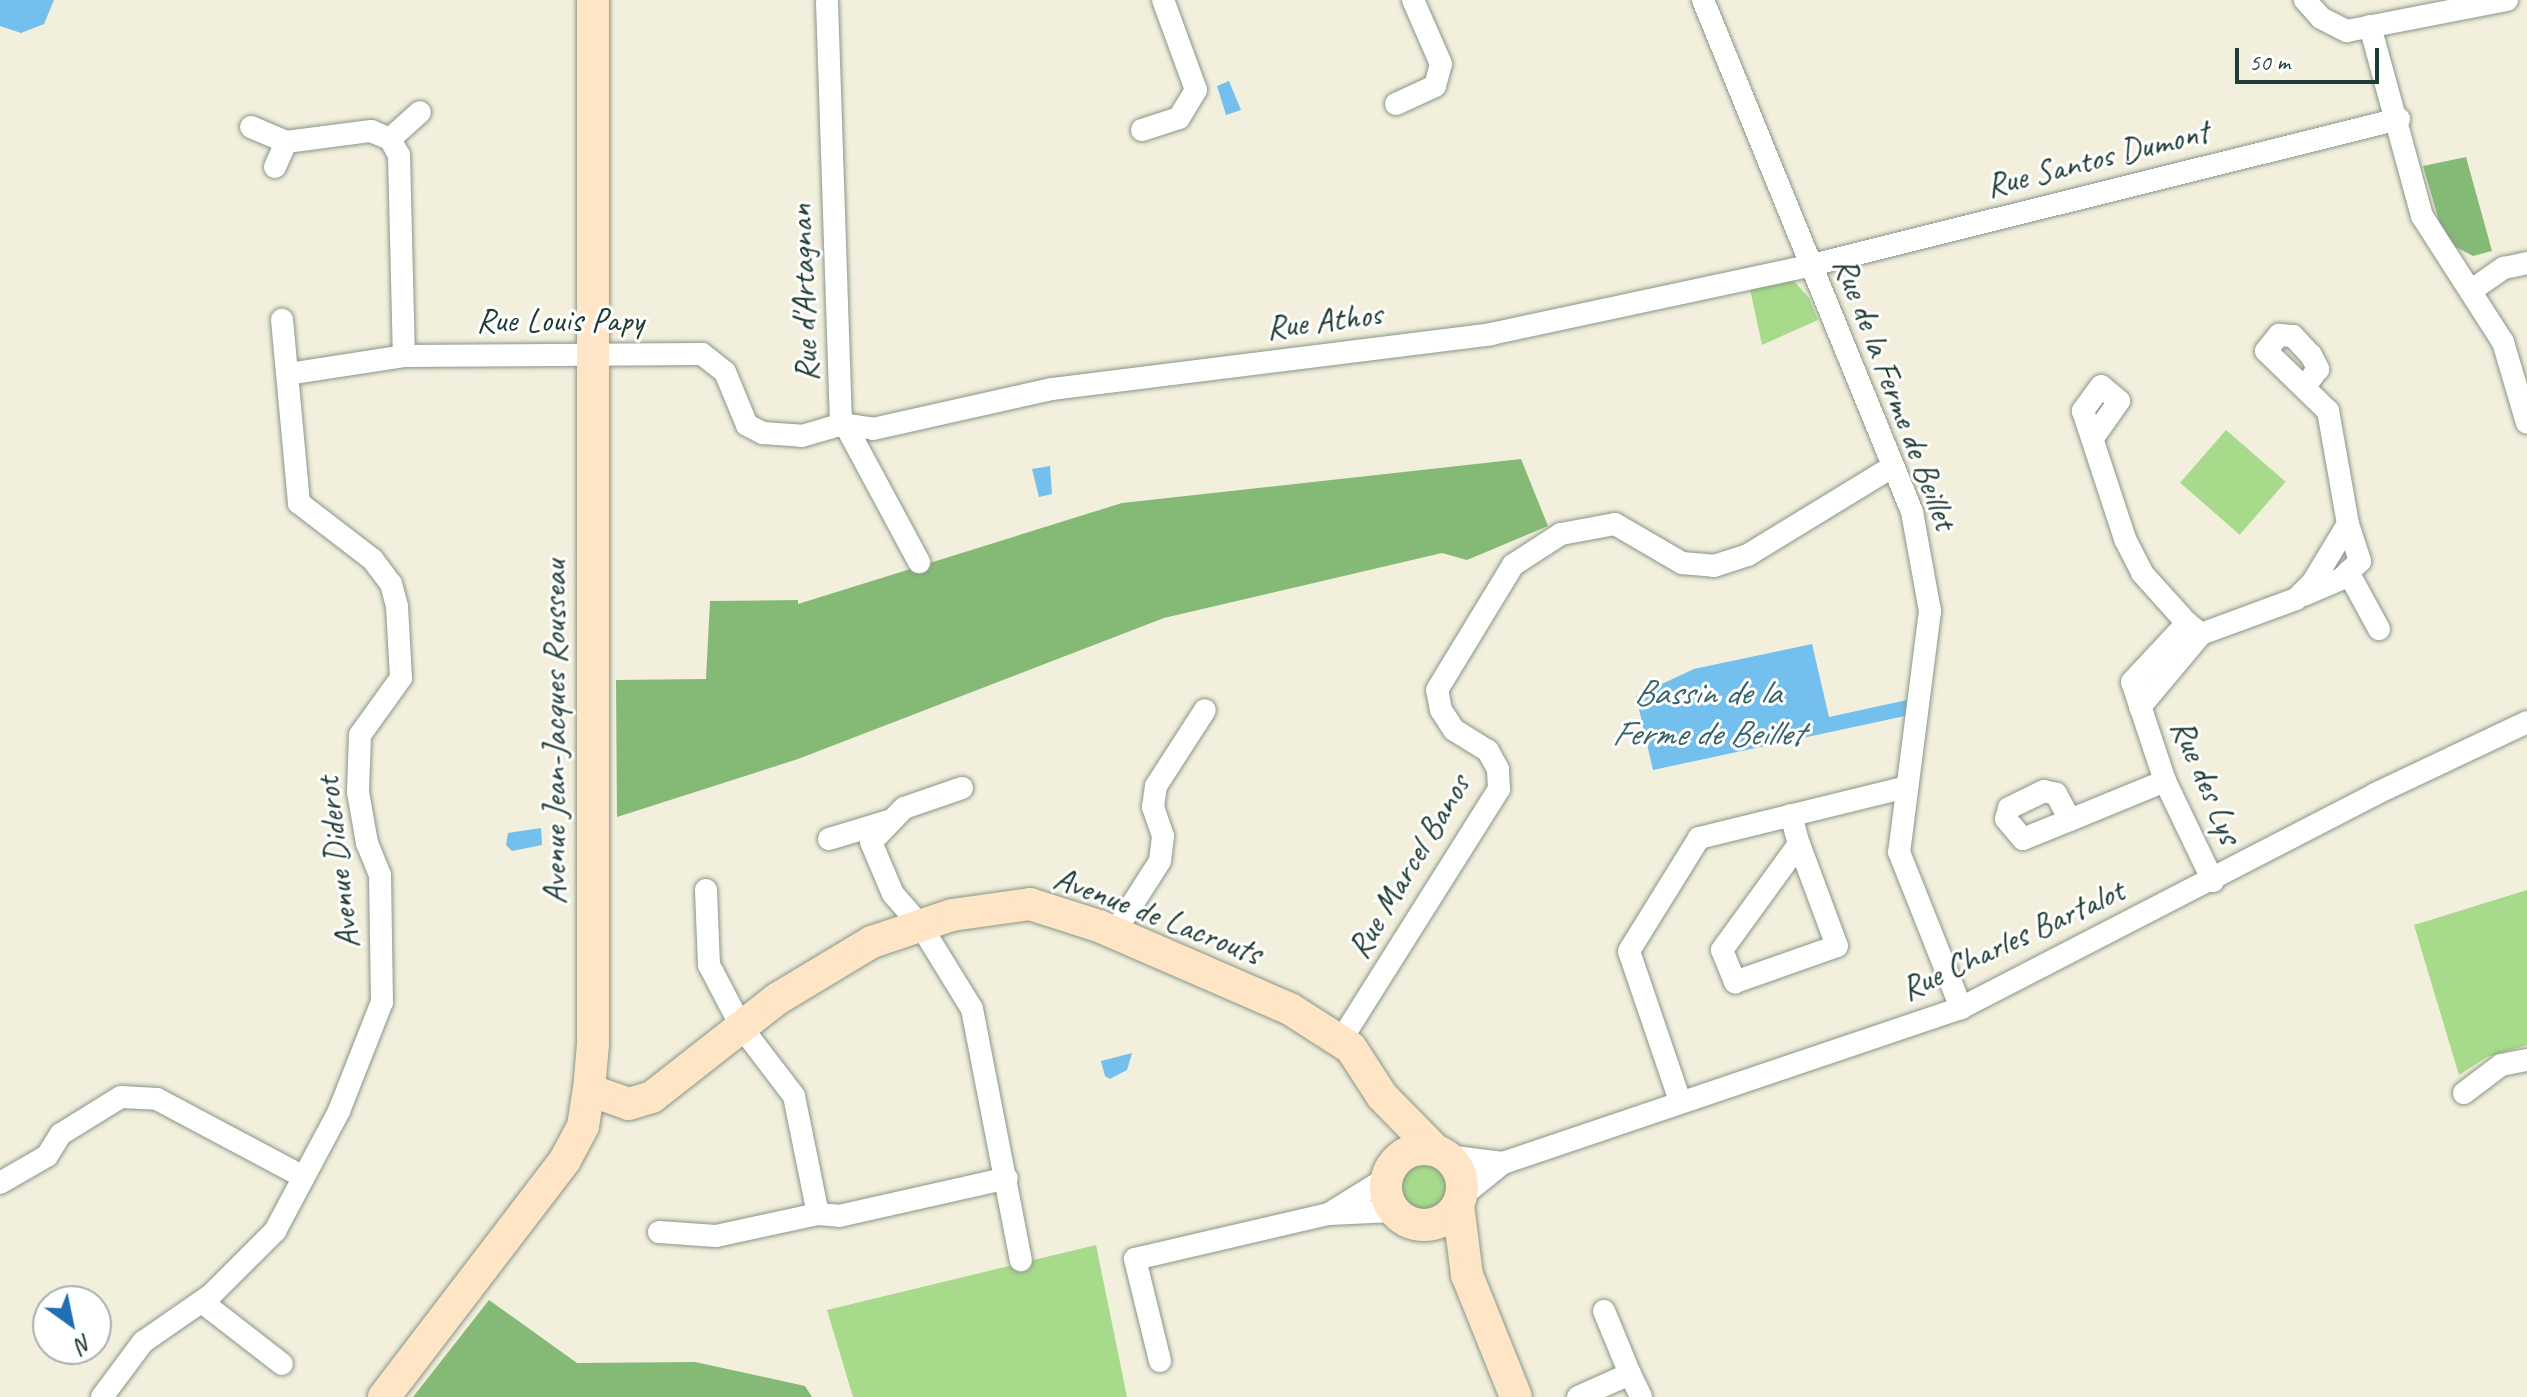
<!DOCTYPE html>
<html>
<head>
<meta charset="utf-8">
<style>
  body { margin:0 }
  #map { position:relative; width:2527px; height:1397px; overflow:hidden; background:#f2efdc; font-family:Caveat,sans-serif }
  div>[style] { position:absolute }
  .green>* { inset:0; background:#a7da8a; transform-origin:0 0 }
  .round { border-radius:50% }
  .forest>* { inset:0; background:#85ba76 }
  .water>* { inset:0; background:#73bfed }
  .roads { filter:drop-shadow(0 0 2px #889688) drop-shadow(0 0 2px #889688) }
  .street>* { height:22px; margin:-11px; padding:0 11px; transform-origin:11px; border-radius:11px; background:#fff }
  .secondary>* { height:32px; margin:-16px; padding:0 16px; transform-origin:16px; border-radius:16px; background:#fee5c5 }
  .secondary>.ring { margin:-16px; padding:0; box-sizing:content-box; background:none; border:32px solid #fee5c5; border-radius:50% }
  span { translate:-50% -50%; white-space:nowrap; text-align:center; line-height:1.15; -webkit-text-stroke:6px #fff; paint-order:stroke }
  .street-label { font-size:34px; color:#1f3d34 }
  .water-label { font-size:36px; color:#38646c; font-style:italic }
  .north { position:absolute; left:32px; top:1285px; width:80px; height:80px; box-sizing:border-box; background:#fff; border:2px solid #a5b1ae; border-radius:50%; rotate:147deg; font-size:22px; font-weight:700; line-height:32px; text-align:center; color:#1f3d34 }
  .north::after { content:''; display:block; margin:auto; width:28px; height:36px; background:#1f6fb2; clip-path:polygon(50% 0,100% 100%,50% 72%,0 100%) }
  .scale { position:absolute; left:2235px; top:48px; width:144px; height:36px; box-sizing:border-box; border:4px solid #1f3d34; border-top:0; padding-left:10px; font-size:24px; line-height:28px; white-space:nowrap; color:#1f3d34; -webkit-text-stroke:6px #fff; paint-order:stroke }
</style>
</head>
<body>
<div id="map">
  <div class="green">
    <div style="clip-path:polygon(1794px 281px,1809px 298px,1818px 320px,1762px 345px,1750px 289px)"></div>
    <div style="left:2226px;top:430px;width:79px;height:70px;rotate:41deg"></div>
    <div style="clip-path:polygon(2527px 890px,2527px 1045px,2487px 1057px,2459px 1075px,2414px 925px)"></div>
    <div class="round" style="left:1397px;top:1159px;width:56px;height:56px"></div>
    <div style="clip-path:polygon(1096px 1245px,1127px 1397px,853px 1397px,827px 1310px)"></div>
  </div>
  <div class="forest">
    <div style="clip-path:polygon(2466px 157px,2492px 251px,2473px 256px,2454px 246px,2440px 224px,2423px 166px)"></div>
    <div style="clip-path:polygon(1521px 459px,1548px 526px,1467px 560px,1442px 553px,1164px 618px,798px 759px,617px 817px,616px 680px,706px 679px,710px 601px,798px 600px,798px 604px,1122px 503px)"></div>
    <div style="clip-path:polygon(489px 1300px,577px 1363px,695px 1362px,805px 1386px,812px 1397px,413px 1397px)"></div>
  </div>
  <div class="water">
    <div style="clip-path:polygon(0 0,54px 0,44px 24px,21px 33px,0 26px)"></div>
    <div style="clip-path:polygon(1229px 81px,1241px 110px,1226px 115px,1217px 86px)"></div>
    <div style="clip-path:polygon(1050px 466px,1052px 494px,1039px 497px,1032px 469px)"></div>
    <div style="clip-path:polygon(1812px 644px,1829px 717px,1907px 700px,1905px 716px,1653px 770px,1636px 696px,1694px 669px)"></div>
    <div style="clip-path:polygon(541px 828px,542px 845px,512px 851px,506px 845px,508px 833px)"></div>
    <div style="clip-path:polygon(1132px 1053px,1127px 1070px,1110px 1079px,1105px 1076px,1101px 1061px)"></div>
  </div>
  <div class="roads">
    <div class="street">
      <div style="left:1703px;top:0;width:553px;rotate:67.79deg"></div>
      <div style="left:1912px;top:512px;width:101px;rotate:79.7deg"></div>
      <div style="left:1930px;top:611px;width:243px;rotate:97.3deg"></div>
      <div style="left:1899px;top:852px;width:168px;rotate:68.3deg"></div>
      <div style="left:2305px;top:0;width:24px;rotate:48deg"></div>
      <div style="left:2321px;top:18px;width:29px;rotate:27deg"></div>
      <div style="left:2347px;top:31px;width:163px;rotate:-11deg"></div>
      <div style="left:827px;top:2px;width:415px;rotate:88.1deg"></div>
      <div style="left:841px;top:417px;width:165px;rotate:61.7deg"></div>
      <div style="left:2370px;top:26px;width:197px;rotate:74.7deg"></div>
      <div style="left:2422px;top:216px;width:150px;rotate:57.3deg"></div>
      <div style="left:2503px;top:342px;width:84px;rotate:73.5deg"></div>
      <div style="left:1396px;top:104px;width:43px;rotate:-24.8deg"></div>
      <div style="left:1435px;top:86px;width:23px;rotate:-75deg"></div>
      <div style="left:1441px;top:64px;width:70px;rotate:-113.6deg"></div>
      <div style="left:251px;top:127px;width:38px;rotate:23deg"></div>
      <div style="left:1142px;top:130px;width:39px;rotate:-18deg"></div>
      <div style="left:1179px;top:118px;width:33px;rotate:-59deg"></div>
      <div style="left:1196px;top:90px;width:96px;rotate:-110.1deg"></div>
      <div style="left:390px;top:139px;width:40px;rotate:-42deg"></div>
      <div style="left:275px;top:167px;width:27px;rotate:-66deg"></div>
      <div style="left:286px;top:142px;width:86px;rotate:-7.4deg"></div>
      <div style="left:371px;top:131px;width:21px;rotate:23deg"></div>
      <div style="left:390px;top:139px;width:18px;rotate:61deg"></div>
      <div style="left:399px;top:155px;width:201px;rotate:88.6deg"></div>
      <div style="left:2472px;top:290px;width:39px;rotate:-35deg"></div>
      <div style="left:2504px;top:268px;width:24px;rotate:-12deg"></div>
      <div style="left:288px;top:374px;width:117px;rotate:-8.8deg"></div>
      <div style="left:404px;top:356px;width:298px;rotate:-0.4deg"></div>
      <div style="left:702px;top:354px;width:29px;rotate:38deg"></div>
      <div style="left:725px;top:372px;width:57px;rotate:67.5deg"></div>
      <div style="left:747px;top:425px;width:18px;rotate:27deg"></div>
      <div style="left:763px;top:433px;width:39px;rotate:4deg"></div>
      <div style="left:802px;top:436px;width:43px;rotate:-16.3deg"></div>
      <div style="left:843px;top:424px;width:30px;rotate:9deg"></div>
      <div style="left:873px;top:429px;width:183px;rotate:-12.6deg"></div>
      <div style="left:1052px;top:389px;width:442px;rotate:-7.1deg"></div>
      <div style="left:1491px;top:334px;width:328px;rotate:-12.1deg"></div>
      <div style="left:1812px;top:265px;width:605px;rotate:-13.97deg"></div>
      <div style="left:2093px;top:438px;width:45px;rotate:-54.9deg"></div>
      <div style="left:2119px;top:401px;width:23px;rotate:-140deg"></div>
      <div style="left:2101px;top:386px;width:31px;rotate:126deg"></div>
      <div style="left:2083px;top:411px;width:135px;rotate:71.8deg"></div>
      <div style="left:2125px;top:539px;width:38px;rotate:63deg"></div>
      <div style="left:2142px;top:573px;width:67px;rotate:48deg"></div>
      <div style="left:2348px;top:572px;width:65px;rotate:61.5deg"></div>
      <div style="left:2304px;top:595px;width:40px;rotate:-23.4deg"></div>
      <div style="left:2341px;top:579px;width:26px;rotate:-43deg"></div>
      <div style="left:2360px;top:561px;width:39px;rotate:-108deg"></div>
      <div style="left:2140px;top:707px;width:95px;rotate:-50.1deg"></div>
      <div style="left:962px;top:788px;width:61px;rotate:161deg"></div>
      <div style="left:904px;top:808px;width:47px;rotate:134.1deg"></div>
      <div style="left:871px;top:842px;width:56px;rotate:67.1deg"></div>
      <div style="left:893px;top:894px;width:43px;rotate:48.8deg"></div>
      <div style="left:921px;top:926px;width:97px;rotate:58.4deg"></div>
      <div style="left:972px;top:1009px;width:256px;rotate:79deg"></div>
      <div style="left:1791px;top:815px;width:30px;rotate:75deg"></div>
      <div style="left:1799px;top:844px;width:131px;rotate:126deg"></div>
      <div style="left:1722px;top:950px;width:35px;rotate:68deg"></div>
      <div style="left:1735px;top:982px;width:108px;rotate:-19.4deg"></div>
      <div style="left:1837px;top:946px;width:109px;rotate:-110.4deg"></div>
      <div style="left:2070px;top:820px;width:30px;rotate:-118deg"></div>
      <div style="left:2056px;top:794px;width:12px;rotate:-166deg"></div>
      <div style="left:2044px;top:791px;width:39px;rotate:154deg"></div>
      <div style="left:2009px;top:808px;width:11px;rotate:105deg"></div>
      <div style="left:2006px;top:819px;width:26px;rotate:50deg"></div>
      <div style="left:2023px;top:839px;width:51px;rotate:-22deg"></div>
      <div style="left:2070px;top:820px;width:103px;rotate:-22.3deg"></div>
      <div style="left:829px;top:839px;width:63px;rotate:-16.7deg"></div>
      <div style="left:2213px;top:881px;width:111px;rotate:-115.6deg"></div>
      <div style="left:2165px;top:781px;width:104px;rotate:-108.4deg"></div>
      <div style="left:2132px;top:682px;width:81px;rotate:-47deg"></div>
      <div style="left:2187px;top:623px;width:18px;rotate:38deg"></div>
      <div style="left:2201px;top:634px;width:101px;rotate:-20.2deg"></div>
      <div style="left:2296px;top:599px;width:24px;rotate:-45deg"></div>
      <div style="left:2313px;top:582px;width:68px;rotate:-58.9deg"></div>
      <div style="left:2348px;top:524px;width:115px;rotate:-100deg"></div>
      <div style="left:2328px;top:411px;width:86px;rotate:-135.9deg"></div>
      <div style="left:2266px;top:351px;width:21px;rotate:-51deg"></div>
      <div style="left:2279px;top:335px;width:14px;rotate:4deg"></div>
      <div style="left:2293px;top:336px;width:26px;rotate:47deg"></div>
      <div style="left:2311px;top:355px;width:16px;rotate:63deg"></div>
      <div style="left:2318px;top:369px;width:20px;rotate:127deg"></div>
      <div style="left:1114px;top:933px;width:85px;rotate:-57.4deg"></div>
      <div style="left:1160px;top:861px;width:25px;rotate:-83deg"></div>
      <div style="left:1163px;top:836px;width:31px;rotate:-109deg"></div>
      <div style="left:1153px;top:807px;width:21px;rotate:-82deg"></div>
      <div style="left:1156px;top:786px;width:90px;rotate:-57.2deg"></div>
      <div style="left:1341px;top:1040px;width:297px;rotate:-57.8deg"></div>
      <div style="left:1499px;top:789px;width:20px;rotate:-93deg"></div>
      <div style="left:1498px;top:769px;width:21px;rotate:-119deg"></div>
      <div style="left:1488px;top:751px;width:40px;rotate:-148deg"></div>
      <div style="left:1454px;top:730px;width:24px;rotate:-123deg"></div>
      <div style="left:1441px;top:710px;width:20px;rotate:-101deg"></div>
      <div style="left:1437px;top:690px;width:146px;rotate:-58.7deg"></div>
      <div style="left:1513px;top:565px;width:57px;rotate:-32.9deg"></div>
      <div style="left:1561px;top:534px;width:55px;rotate:-10.5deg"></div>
      <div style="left:1615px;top:524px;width:78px;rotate:30.2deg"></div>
      <div style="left:1682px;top:563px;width:32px;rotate:5deg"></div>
      <div style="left:1714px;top:566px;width:36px;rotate:-18deg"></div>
      <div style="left:1748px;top:555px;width:169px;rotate:-31.4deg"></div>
      <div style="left:2464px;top:1093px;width:46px;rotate:-37.1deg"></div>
      <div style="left:2501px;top:1065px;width:26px;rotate:-11deg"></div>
      <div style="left:1680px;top:1101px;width:158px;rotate:-108.8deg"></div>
      <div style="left:1629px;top:951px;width:133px;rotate:-58.2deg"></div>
      <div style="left:1699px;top:838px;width:213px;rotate:-13.8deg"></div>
      <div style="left:1447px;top:1156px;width:56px;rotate:7.1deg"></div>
      <div style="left:0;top:1183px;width:54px;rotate:-29.9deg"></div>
      <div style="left:47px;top:1156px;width:26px;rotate:-58deg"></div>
      <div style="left:61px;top:1134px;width:70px;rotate:-31.7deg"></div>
      <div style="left:121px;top:1097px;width:36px;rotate:3deg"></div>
      <div style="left:157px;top:1099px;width:166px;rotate:28deg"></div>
      <div style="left:1462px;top:1196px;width:53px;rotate:-38.8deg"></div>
      <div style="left:1503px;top:1163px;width:484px;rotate:-18.7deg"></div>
      <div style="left:1961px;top:1008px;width:466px;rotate:-27.3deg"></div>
      <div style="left:2375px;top:794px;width:168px;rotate:-25.3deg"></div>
      <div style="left:1330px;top:1213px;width:67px;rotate:-31.6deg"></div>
      <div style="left:818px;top:1214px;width:21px;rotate:5deg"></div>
      <div style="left:839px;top:1216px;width:172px;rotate:-12.7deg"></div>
      <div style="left:659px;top:1232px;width:57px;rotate:4deg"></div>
      <div style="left:716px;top:1236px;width:104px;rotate:-12.2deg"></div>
      <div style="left:818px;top:1214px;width:120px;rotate:-101.5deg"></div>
      <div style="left:794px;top:1096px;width:86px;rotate:-127.4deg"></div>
      <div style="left:742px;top:1028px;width:71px;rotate:-117.6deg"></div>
      <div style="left:709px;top:965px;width:75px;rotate:-92.3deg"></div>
      <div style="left:202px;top:1302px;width:101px;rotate:37.8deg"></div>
      <div style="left:1604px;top:1311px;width:68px;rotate:67.6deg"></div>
      <div style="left:1160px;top:1361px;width:105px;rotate:-103.8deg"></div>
      <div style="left:1135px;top:1259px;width:199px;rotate:-13.1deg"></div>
      <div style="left:1329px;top:1214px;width:65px;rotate:-2.6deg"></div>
      <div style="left:102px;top:1397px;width:69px;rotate:-53.3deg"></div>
      <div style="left:143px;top:1342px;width:83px;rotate:-34.7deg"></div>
      <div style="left:211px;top:1295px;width:91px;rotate:-45deg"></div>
      <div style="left:275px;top:1231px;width:136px;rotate:-61.9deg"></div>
      <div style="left:339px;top:1111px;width:117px;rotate:-68.5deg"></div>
      <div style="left:382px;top:1002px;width:127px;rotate:-90.9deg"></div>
      <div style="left:380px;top:875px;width:35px;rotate:-112deg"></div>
      <div style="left:367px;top:843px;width:52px;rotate:-100deg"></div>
      <div style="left:358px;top:792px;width:57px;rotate:-88deg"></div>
      <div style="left:360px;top:735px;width:70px;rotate:-54.3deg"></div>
      <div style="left:401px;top:678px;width:72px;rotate:-93.2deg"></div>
      <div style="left:397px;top:606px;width:23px;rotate:-105deg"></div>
      <div style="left:391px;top:584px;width:31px;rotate:-127deg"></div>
      <div style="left:372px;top:559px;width:92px;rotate:-142.5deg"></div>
      <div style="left:299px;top:503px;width:184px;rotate:-95.3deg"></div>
      <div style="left:1578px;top:1397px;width:57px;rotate:-23.9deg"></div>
      <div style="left:1630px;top:1374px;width:25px;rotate:64deg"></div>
    </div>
    <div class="secondary">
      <div style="left:589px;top:1090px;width:42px;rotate:19.3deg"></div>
      <div style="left:629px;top:1104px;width:24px;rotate:-17deg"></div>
      <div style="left:652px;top:1097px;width:159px;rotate:-38.1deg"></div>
      <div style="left:777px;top:999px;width:111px;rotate:-31deg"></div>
      <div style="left:872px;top:942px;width:84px;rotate:-18.6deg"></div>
      <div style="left:952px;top:915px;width:79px;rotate:-8deg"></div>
      <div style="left:1030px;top:904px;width:72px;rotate:17.7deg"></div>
      <div style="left:1099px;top:926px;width:208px;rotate:23.5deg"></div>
      <div style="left:1290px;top:1009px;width:72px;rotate:32.6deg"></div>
      <div style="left:1351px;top:1048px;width:57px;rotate:57.1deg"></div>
      <div style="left:1382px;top:1096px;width:76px;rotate:45.5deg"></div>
      <div class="ring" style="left:1386px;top:1149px;width:44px;height:44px"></div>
      <div style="left:1458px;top:1205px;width:71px;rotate:82.7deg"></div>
      <div style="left:1467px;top:1275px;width:131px;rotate:68.1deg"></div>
      <div style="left:384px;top:1397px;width:298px;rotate:-52.6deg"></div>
      <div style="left:565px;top:1160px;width:38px;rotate:-62deg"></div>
      <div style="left:583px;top:1126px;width:36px;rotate:-81deg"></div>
      <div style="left:589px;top:1090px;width:46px;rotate:-85deg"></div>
      <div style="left:593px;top:1044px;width:1044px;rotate:-90deg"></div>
    </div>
  </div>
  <div class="street-label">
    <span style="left:2097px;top:158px;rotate:-14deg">Rue Santos Dumont</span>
    <span style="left:803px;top:293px;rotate:-92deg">Rue d'Artagnan</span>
    <span style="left:560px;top:320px">Rue Louis Papy</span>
    <span style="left:1324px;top:320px;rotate:-7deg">Rue Athos</span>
    <span style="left:1896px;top:393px;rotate:69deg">Rue de la Ferme de Beillet</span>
    <span style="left:554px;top:732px;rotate:-90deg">Avenue Jean-Jacques Rousseau</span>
    <span style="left:2207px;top:781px;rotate:67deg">Rue des Lys</span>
    <span style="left:337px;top:863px;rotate:-97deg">Avenue Diderot</span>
    <span style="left:1408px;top:866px;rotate:-59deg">Rue Marcel Banos</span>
    <span style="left:1158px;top:915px;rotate:21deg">Avenue de Lacrouts</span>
    <span style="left:2012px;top:939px;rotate:-25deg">Rue Charles Bartalot</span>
  </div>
  <div class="water-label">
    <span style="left:1707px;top:713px">Bassin de la<br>Ferme de Beillet</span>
  </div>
  <div class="north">N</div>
  <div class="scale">50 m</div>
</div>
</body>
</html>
